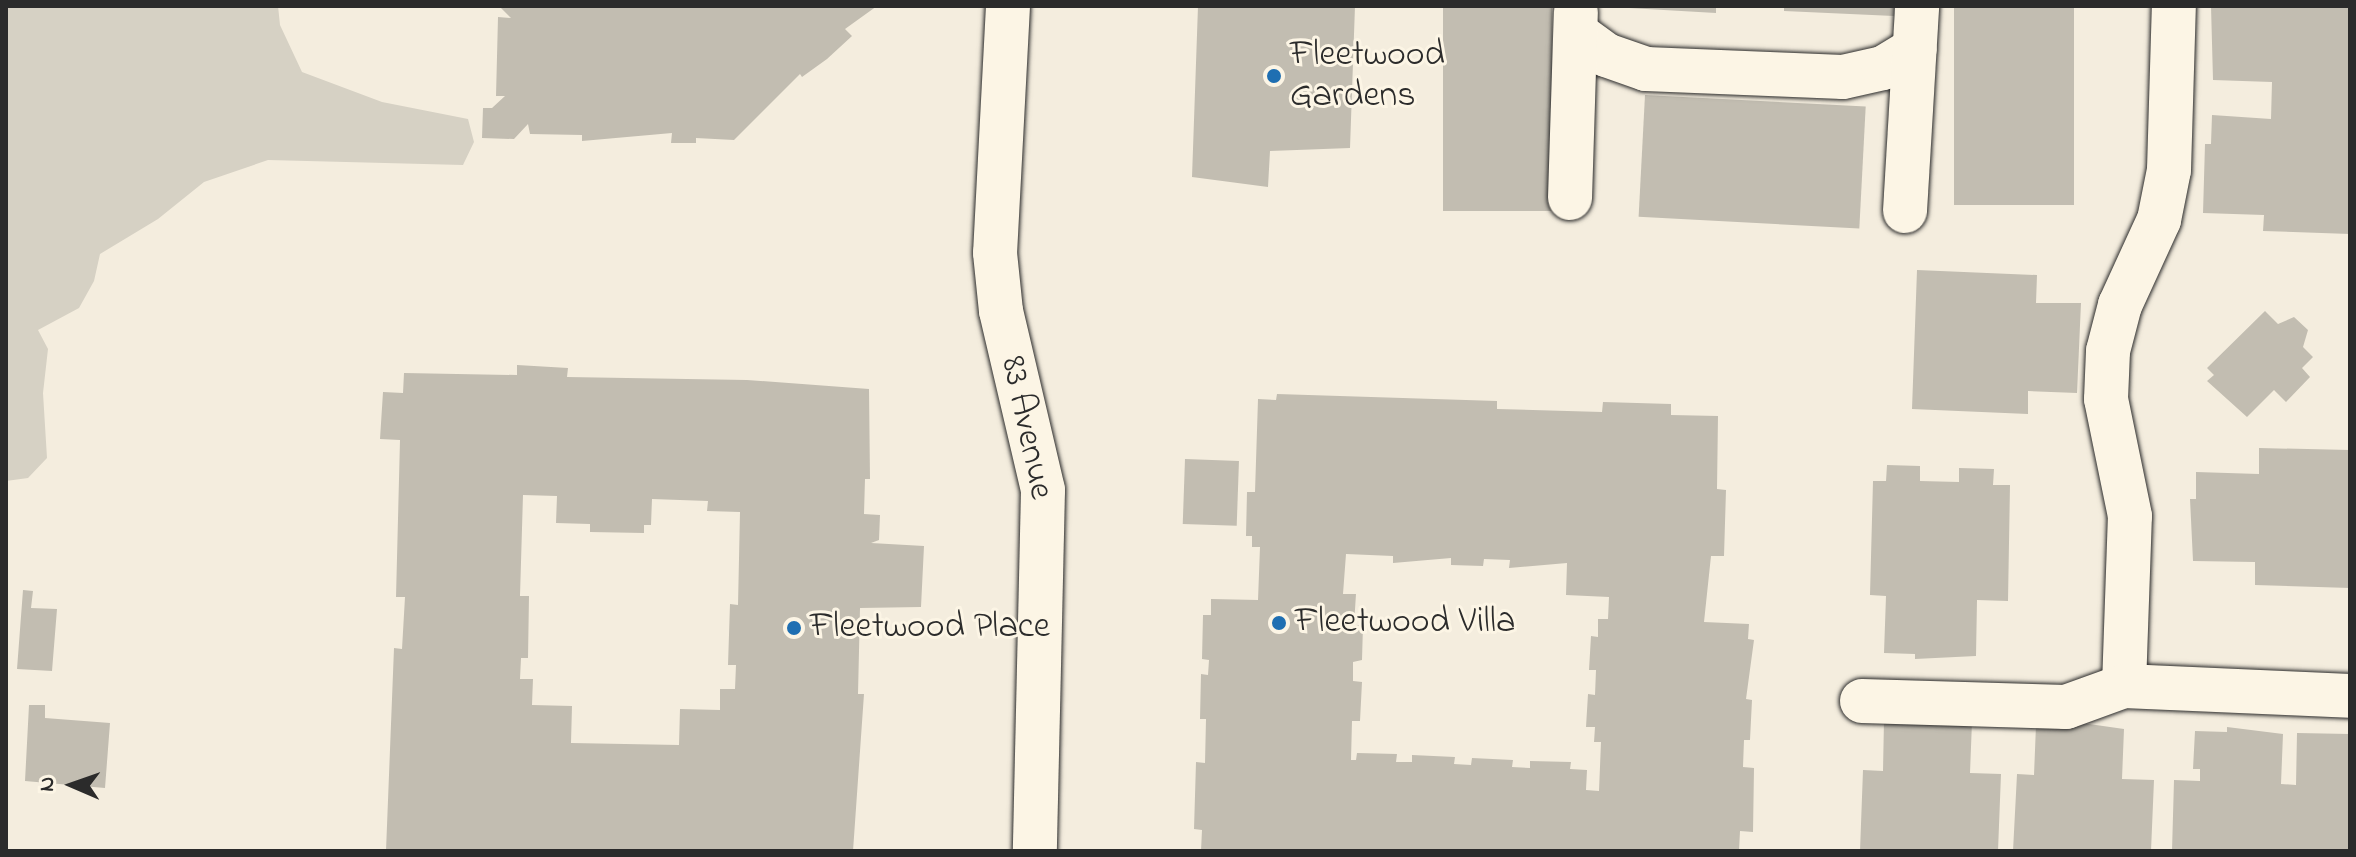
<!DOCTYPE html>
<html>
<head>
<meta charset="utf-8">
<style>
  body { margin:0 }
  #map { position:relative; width:2356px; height:857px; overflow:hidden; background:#f4edde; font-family:"Indie Flower",sans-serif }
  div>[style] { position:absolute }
  .green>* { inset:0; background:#d6d1c4 }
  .building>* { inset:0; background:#c2bdb1; transform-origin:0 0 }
  .roads { filter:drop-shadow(0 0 2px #2b2b2b) drop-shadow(0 0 2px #2b2b2b) }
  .minor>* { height:44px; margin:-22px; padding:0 22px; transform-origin:22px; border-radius:22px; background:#fcf5e5 }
  .dots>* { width:22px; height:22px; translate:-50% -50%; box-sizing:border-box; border:4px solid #fcf5e5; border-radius:50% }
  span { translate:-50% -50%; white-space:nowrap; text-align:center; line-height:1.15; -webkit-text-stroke:6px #fcf5e5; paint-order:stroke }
  .poi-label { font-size:36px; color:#2b2b2b }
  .left { translate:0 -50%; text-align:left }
  .street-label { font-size:36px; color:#2b2b2b }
  .frame { position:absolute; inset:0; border:8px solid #2b2b2b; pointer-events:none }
  .north { position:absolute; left:32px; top:745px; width:80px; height:80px; -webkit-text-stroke:6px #fcf5e5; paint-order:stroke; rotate:272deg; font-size:22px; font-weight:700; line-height:32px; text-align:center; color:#2b2b2b }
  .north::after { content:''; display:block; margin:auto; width:28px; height:36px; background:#2b2b2b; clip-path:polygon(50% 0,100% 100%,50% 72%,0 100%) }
</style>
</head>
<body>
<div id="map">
  <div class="green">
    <div style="clip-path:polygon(6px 6px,278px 6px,280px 25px,302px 72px,382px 102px,468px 119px,474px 142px,463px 165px,268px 160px,204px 182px,158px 219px,100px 254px,94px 281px,79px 308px,38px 330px,48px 349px,43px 393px,47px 458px,28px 478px,6px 481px)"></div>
  </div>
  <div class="building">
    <div style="clip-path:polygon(499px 6px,877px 6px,845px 29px,852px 36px,827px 59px,802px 77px,800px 74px,734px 140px,696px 138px,696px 143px,671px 143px,672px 133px,582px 141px,582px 135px,530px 134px,528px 124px,514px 139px,482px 138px,483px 108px,492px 108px,505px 96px,496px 96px,498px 17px,511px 18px)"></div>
    <div style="clip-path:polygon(1198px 6px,1355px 6px,1350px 148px,1270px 151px,1268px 187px,1192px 177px)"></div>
    <div style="left:1443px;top:6px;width:109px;height:205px"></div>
    <div style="clip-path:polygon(1629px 6px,1716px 6px,1716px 13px,1629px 8px)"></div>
    <div style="clip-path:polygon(1784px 6px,1894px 6px,1894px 16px,1784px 11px)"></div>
    <div style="left:1954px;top:6px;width:120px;height:199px"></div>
    <div style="clip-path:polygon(2211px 6px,2350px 6px,2350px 234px,2263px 231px,2264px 215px,2203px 213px,2205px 144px,2211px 144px,2212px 115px,2271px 119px,2272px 82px,2213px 80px)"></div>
    <div style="left:1645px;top:95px;width:221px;height:122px;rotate:3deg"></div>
    <div style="clip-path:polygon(1917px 270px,2037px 275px,2036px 303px,2081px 303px,2077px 393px,2028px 391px,2028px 414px,1912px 409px)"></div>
    <div style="clip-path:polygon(2265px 311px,2278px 324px,2294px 317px,2308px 330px,2303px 347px,2313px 357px,2302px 368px,2310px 377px,2286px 402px,2274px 390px,2247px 417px,2207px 381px,2214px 375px,2207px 368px)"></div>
    <div style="clip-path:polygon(evenodd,517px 365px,568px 368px,567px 377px,747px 380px,869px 389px,870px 479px,865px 479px,864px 514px,880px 515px,879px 540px,871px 543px,924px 546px,921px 607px,860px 608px,858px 694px,864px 694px,853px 851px,386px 851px,394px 648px,402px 649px,405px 597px,396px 597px,400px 440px,380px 439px,383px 392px,403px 393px,404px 373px,517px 375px,517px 365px,523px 495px,557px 496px,556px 523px,590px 524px,590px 532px,644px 533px,644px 525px,651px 525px,652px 499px,708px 501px,707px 511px,740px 512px,738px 605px,730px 604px,728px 665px,736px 665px,735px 689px,720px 689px,720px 710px,680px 709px,679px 745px,571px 743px,572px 706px,532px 705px,533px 679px,520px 679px,521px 658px,528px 658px,529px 596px,520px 596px,523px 495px)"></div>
    <div style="clip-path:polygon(evenodd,1277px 394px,1497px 401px,1497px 409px,1602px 412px,1603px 402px,1671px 404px,1671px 415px,1718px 416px,1717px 489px,1726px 490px,1724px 556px,1711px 556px,1704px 622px,1749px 624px,1748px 639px,1754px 640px,1746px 699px,1752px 700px,1750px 740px,1744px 740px,1743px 767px,1754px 768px,1753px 832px,1740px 831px,1739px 851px,1201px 851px,1202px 830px,1194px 829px,1196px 762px,1205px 763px,1206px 719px,1200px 719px,1201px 674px,1208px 675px,1209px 660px,1202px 659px,1203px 615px,1211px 615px,1211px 599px,1258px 600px,1260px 547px,1252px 547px,1252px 536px,1246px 536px,1247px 492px,1255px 492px,1258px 399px,1276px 400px,1277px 394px,1346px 554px,1393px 556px,1393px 563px,1451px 558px,1451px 565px,1483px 566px,1484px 559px,1510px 560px,1509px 568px,1567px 563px,1566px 595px,1609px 597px,1608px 619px,1598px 619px,1598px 637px,1591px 636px,1589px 670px,1596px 670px,1595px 695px,1588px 694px,1586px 727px,1595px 727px,1594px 742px,1601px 742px,1599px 791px,1586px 790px,1587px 770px,1570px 769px,1571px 762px,1530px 761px,1530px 768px,1512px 767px,1513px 760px,1472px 758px,1471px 765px,1454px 764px,1455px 757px,1412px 755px,1412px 762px,1396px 762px,1397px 754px,1357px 753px,1356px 760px,1351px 760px,1352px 721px,1360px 721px,1362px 682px,1353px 681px,1353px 662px,1362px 660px,1363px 625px,1354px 625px,1356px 594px,1343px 594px,1346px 554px)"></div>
    <div style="clip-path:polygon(2259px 448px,2350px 450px,2350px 588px,2255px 585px,2255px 562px,2193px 561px,2190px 499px,2196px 499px,2196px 472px,2259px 474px)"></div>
    <div style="left:1185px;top:459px;width:54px;height:65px;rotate:2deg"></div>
    <div style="clip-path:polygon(1887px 465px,1920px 466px,1920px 481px,1959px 482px,1959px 468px,1994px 469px,1993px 485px,2010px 485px,2008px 601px,1977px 600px,1976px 656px,1915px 659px,1915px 654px,1884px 653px,1886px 596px,1870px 595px,1873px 481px,1886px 481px)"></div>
    <div style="clip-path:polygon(23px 590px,33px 591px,31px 608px,57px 609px,52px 671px,17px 669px)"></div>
    <div style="clip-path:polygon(29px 705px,45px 705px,45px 718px,110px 723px,105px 788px,25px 781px)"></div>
    <div style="clip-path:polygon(1884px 720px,1972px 722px,1970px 773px,2001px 774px,1998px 851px,1860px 851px,1863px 770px,1883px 771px)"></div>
    <div style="clip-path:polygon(2068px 721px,2124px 729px,2122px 779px,2154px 780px,2151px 851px,2013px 851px,2017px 774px,2034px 775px,2036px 725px)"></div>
    <div style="clip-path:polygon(2227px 727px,2283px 734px,2281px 784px,2296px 785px,2297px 733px,2350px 734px,2350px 851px,2172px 851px,2174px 780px,2200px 781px,2200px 769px,2193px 769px,2195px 731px,2227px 732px)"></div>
  </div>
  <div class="roads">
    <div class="minor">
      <div style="left:1008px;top:6px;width:247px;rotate:93deg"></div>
      <div style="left:995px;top:253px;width:58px;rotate:84.1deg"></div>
      <div style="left:1001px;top:311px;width:184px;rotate:76.8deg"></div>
      <div style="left:1043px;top:490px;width:361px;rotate:91.3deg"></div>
      <div style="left:1576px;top:33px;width:37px;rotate:36deg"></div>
      <div style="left:1606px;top:55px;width:42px;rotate:19.3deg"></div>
      <div style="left:1646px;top:69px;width:197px;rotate:2.3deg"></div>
      <div style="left:1843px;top:77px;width:41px;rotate:-12.7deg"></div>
      <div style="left:1883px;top:68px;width:37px;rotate:-31deg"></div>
      <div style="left:1570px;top:198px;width:186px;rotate:-88.2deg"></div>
      <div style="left:1905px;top:211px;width:205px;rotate:-86.6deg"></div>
      <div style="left:2124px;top:686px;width:170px;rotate:-88deg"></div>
      <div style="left:2130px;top:516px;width:119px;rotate:-101.6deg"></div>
      <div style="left:2106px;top:399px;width:48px;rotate:-87.6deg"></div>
      <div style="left:2108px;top:351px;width:48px;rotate:-75.4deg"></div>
      <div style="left:2120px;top:305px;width:94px;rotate:-65.4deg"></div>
      <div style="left:2159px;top:220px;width:51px;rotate:-78.7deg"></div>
      <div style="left:2169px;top:170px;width:164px;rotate:-88.3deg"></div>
      <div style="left:1862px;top:701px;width:204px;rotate:1.7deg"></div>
      <div style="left:2066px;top:707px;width:62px;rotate:-19.9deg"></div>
      <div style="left:2124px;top:686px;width:226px;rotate:2.5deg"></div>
    </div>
  </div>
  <div class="dots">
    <div style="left:1274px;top:76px;background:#1f6fb2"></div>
    <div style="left:1279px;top:623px;background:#1f6fb2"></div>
    <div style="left:794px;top:628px;background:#1f6fb2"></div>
  </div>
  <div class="poi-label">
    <span class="left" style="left:1290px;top:76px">Fleetwood<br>Gardens</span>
    <span class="left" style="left:1295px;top:623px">Fleetwood Villa</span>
    <span class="left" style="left:810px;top:628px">Fleetwood Place</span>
  </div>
  <div class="street-label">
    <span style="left:1026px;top:428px;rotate:78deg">83 Avenue</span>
  </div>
  <div class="frame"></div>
  <div class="north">N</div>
</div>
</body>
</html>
